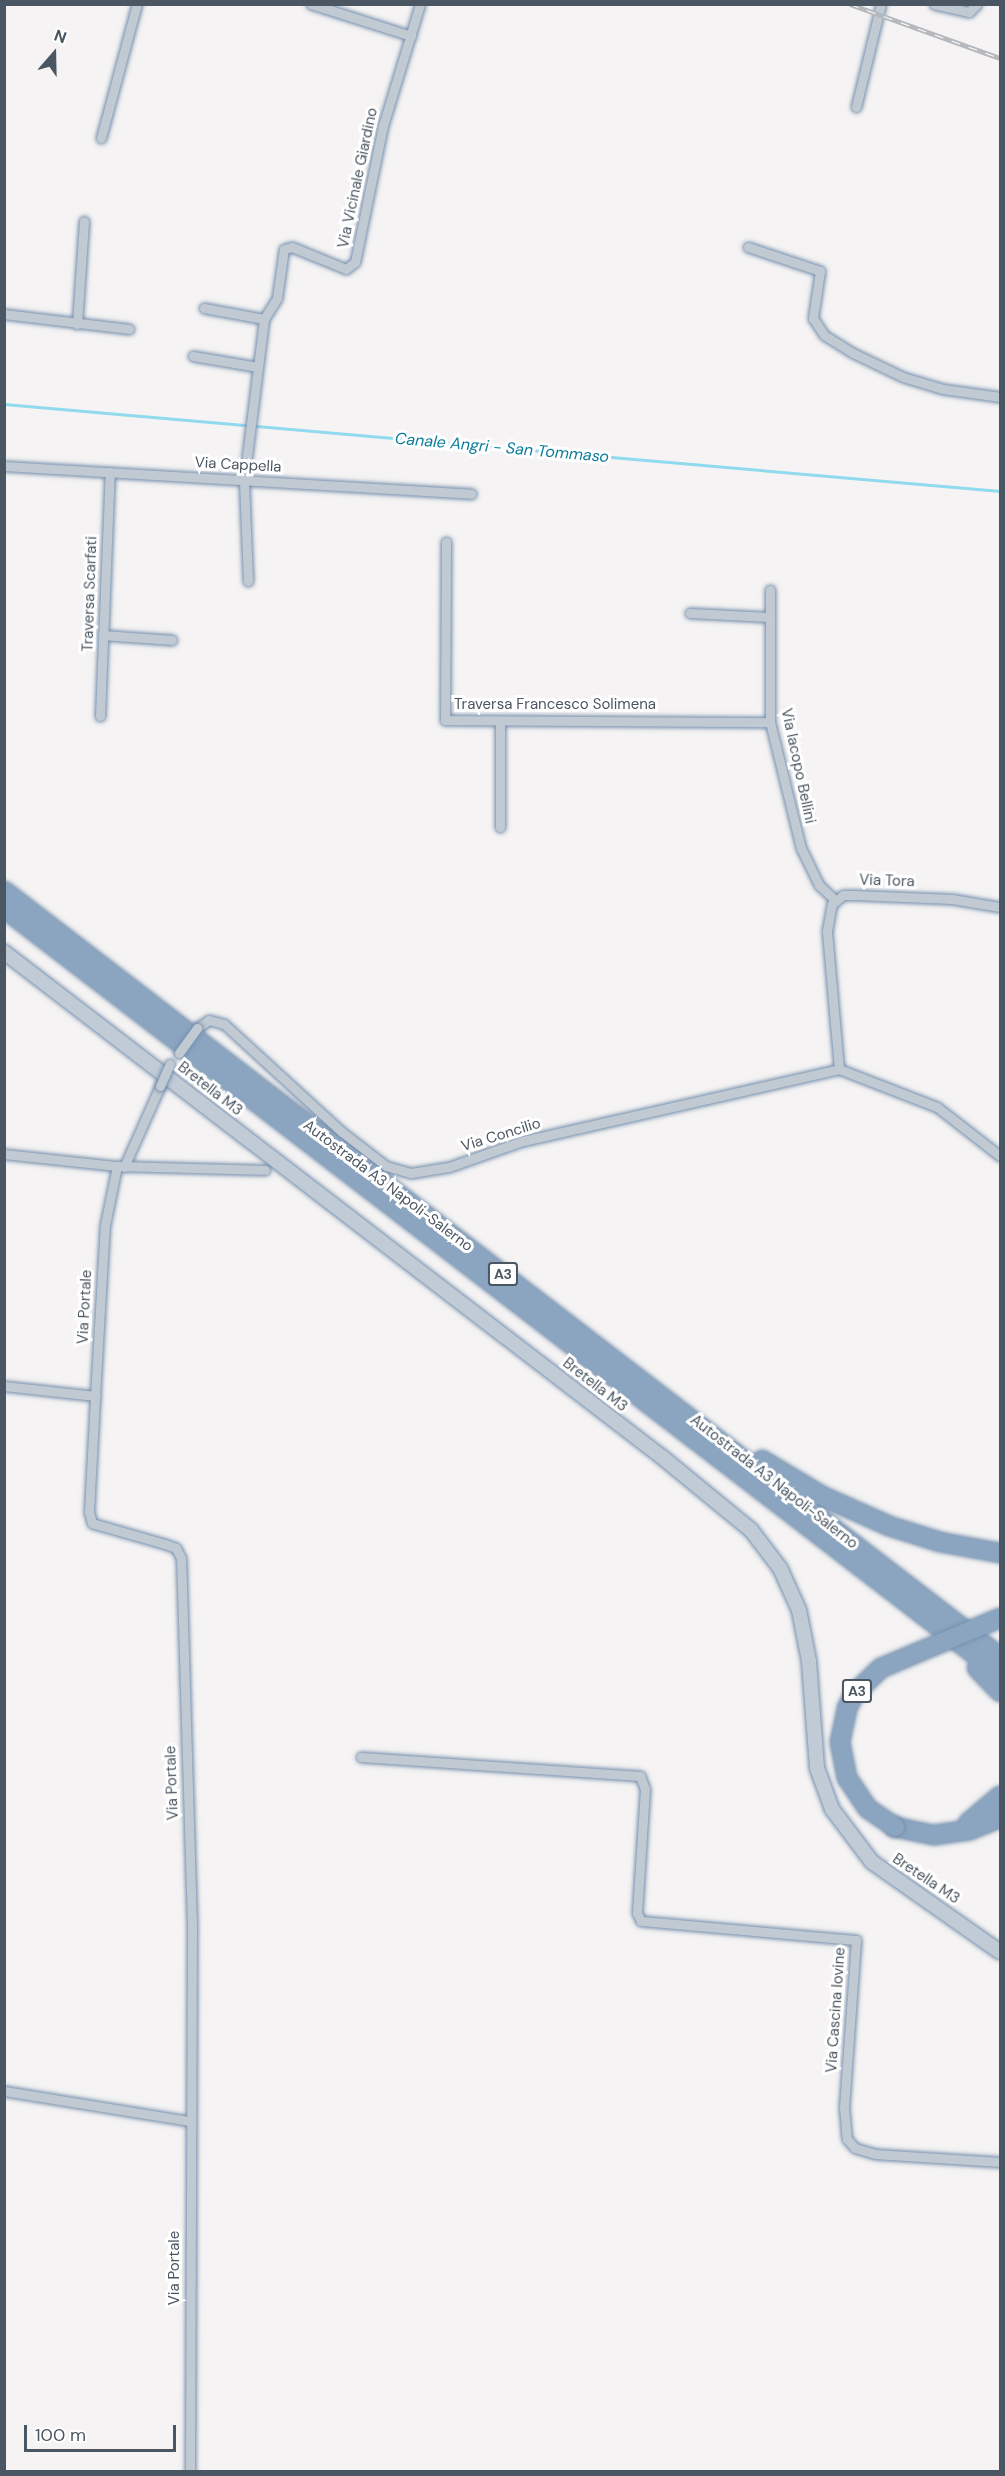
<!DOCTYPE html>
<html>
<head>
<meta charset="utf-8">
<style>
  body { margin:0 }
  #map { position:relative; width:1005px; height:2476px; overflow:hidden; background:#f5f3f3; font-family:"DM Sans",sans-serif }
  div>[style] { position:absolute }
  .stream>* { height:3px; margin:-1.5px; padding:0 1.5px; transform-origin:1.5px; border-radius:1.5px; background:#90daee }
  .roads { filter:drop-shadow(0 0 2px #7690ad) drop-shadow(0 0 2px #7690ad) }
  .street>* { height:9px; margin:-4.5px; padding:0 4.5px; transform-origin:4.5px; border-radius:4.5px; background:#c1cad2 }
  .secondary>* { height:14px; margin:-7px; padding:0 7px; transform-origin:7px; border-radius:7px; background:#c1cbd6 }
  .highway>* { height:18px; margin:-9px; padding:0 9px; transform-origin:9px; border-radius:9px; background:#8ba5c1 }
  .rail>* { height:5px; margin-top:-2.5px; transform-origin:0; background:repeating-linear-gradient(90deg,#fff 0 9px,#b5b8bd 0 18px); box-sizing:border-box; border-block:2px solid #b5b8bd }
  .bridges { filter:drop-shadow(0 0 2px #7690ad) drop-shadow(0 0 2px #7690ad) }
  .street-bridge>* { height:9px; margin:-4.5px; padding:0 4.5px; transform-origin:4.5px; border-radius:4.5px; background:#c1cad2 }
  .highway-bridge>* { height:18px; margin:-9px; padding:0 9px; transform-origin:9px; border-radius:9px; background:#8ba5c1 }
  span { translate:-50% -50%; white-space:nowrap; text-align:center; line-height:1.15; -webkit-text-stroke:6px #fff; paint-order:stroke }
  .shield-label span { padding:2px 4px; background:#fff; border:2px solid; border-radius:4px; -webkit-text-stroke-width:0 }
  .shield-label { font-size:14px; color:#4a5661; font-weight:700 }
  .street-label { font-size:15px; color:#4a5661 }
  .water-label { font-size:16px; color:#0c7c9b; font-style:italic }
  .frame { position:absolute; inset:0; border:6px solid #4a5661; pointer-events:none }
  .north { position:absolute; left:24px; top:24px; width:60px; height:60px; -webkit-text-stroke:4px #fff; paint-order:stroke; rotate:20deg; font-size:16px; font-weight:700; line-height:24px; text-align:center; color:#4a5661 }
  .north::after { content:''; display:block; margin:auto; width:21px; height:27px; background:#4a5661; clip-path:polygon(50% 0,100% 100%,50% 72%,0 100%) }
  .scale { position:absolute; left:24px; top:2425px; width:152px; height:27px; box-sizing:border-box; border:3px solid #4a5661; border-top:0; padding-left:8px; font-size:18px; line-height:21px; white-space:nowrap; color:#4a5661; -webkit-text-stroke:4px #fff; paint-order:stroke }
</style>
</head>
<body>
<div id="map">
  <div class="stream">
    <div style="left:4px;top:404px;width:1000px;rotate:4.99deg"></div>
  </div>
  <div class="roads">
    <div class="street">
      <div style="left:311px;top:4px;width:105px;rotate:17.7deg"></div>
      <div style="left:934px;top:4px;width:36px;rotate:13deg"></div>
      <div style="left:969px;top:12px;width:11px;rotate:-45deg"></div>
      <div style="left:856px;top:107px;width:106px;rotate:-76.4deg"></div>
      <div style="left:101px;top:138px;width:139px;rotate:-75deg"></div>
      <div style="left:748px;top:247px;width:76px;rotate:18.4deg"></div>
      <div style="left:820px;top:271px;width:48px;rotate:98.5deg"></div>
      <div style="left:813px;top:318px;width:20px;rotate:57deg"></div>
      <div style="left:824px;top:335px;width:34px;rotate:32deg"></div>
      <div style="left:853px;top:353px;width:55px;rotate:25.6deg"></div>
      <div style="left:903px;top:377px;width:42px;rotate:16.7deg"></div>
      <div style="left:943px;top:389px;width:58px;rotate:8deg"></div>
      <div style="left:204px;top:308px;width:61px;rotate:10.4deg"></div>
      <div style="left:4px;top:314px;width:126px;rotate:6.8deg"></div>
      <div style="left:77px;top:324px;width:103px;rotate:-86.1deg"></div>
      <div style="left:193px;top:356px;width:66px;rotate:9.6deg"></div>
      <div style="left:4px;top:466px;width:468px;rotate:3.4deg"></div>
      <div style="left:446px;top:542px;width:178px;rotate:90.3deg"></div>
      <div style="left:445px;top:720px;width:325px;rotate:0.4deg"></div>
      <div style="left:248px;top:581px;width:101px;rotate:-92.3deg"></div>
      <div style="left:244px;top:480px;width:162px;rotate:-82.9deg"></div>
      <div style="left:264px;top:319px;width:25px;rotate:-58deg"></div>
      <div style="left:277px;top:298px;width:49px;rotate:-81.9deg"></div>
      <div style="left:284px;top:249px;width:8px;rotate:-14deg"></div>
      <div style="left:292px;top:247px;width:58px;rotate:22.2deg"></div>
      <div style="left:346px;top:269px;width:11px;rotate:-38deg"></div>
      <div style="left:355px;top:262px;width:139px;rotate:-78.4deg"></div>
      <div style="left:383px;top:126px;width:127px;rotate:-73.1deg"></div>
      <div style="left:770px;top:590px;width:132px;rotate:90deg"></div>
      <div style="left:770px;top:722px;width:130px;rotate:76.2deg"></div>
      <div style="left:801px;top:848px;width:41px;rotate:64.1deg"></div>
      <div style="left:819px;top:885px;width:23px;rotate:43deg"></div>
      <div style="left:690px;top:613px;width:79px;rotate:2.9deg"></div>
      <div style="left:103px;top:635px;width:69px;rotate:4.1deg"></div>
      <div style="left:100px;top:716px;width:244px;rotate:-87.7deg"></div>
      <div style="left:500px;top:827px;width:106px;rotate:-90deg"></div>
      <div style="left:197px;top:1028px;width:14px;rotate:-34deg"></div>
      <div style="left:209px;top:1020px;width:16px;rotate:15deg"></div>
      <div style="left:224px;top:1024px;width:160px;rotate:42.5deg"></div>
      <div style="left:342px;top:1132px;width:56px;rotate:37.7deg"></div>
      <div style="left:386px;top:1166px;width:26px;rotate:16deg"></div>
      <div style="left:411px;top:1173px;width:38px;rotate:-9deg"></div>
      <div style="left:449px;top:1167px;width:78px;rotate:-19.4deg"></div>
      <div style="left:523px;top:1141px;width:324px;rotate:-12.8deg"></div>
      <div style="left:839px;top:1069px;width:105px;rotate:21.2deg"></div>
      <div style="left:937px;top:1107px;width:80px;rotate:37.9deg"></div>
      <div style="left:839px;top:1069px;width:139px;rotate:-95deg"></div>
      <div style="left:827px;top:931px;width:27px;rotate:-80deg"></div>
      <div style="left:832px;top:904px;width:14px;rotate:-39deg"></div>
      <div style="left:843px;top:895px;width:12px"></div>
      <div style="left:855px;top:895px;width:97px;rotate:2.4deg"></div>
      <div style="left:952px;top:899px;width:49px;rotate:9.5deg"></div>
      <div style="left:4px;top:1154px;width:114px;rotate:6.1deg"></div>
      <div style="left:124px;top:1167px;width:89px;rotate:-66deg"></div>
      <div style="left:4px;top:1386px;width:92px;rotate:6.3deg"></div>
      <div style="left:361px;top:1757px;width:280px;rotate:3.9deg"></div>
      <div style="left:640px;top:1776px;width:14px;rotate:69deg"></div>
      <div style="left:645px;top:1789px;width:124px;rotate:93.7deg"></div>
      <div style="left:637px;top:1913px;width:9px;rotate:63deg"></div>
      <div style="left:641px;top:1921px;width:216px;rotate:5.1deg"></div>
      <div style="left:856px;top:1940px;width:167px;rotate:94.1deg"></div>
      <div style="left:844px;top:2107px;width:32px;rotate:85deg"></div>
      <div style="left:847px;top:2139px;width:12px;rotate:48deg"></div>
      <div style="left:855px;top:2148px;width:22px;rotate:16deg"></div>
      <div style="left:876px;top:2154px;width:124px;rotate:3.7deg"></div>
      <div style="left:4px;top:2091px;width:187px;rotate:9.2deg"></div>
      <div style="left:190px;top:2472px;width:547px;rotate:-89.79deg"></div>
      <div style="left:192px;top:1925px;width:367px;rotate:-91.7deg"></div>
      <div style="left:181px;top:1558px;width:11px;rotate:-117deg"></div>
      <div style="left:176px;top:1548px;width:12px;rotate:-160deg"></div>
      <div style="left:165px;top:1544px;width:76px;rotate:-164deg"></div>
      <div style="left:92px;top:1523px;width:11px;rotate:-105deg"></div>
      <div style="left:89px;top:1512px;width:116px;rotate:-87deg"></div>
      <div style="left:95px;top:1396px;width:171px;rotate:-86.7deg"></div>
      <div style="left:105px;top:1225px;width:60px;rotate:-78.5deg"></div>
      <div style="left:117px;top:1166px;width:148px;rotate:1.5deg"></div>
    </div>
    <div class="secondary">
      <div style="left:4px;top:952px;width:829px;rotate:37.51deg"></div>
      <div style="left:662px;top:1457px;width:115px;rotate:39.4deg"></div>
      <div style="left:751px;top:1530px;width:48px;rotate:52.7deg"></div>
      <div style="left:780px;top:1568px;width:46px;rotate:65.7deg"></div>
      <div style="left:799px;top:1610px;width:52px;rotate:78.9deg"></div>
      <div style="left:809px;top:1661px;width:107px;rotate:85.7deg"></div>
      <div style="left:817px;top:1768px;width:44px;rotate:69.9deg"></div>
      <div style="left:832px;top:1809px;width:66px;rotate:53deg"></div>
      <div style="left:872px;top:1862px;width:156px;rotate:35.1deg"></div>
    </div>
    <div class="highway">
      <div style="left:4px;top:891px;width:1256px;rotate:37.56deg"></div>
      <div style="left:4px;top:908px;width:1256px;rotate:37.56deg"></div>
      <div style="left:762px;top:1460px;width:70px;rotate:31deg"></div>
      <div style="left:822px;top:1496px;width:73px;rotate:24.1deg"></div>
      <div style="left:889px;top:1526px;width:53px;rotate:17.4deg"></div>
      <div style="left:940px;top:1542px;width:61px;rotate:10.4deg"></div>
      <div style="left:977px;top:1668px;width:33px;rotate:46deg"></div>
      <div style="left:968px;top:1823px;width:42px;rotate:-40.2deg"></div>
      <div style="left:895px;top:1827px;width:40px;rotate:12deg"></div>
      <div style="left:934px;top:1835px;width:36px;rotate:-8deg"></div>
      <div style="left:970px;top:1830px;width:32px;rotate:-22deg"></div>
    </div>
  </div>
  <div class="rail">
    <div style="left:850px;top:4px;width:159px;rotate:19.8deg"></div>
  </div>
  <div class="bridges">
    <div class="street-bridge">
      <div style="left:179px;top:1053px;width:31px;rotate:-54deg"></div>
      <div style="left:160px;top:1086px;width:24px;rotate:-66deg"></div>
    </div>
    <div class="highway-bridge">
      <div style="left:895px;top:1827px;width:32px;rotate:-146deg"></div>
      <div style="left:868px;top:1809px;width:37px;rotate:-124deg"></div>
      <div style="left:847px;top:1778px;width:37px;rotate:-101deg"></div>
      <div style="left:840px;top:1742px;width:35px;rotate:-78deg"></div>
      <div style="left:847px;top:1708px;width:18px;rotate:-61deg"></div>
      <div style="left:856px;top:1692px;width:35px;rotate:-44deg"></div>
      <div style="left:881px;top:1668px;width:129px;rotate:-22.8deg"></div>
    </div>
  </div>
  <div class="shield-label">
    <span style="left:503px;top:1274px">A3</span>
    <span style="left:857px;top:1691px">A3</span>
  </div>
  <div class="street-label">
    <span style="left:358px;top:178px;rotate:-78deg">Via Vicinale Giardino</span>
    <span style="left:238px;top:465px;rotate:3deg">Via Cappella</span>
    <span style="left:90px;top:594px;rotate:-88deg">Traversa Scarfati</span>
    <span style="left:555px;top:705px">Traversa Francesco Solimena</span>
    <span style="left:798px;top:766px;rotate:78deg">Via Iacopo Bellini</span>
    <span style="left:887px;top:881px;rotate:2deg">Via Tora</span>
    <span style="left:210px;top:1089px;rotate:38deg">Bretella M3</span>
    <span style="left:501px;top:1135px;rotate:-17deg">Via Concilio</span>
    <span style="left:388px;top:1186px;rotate:37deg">Autostrada A3 Napoli-Salerno</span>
    <span style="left:85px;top:1307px;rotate:-87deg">Via Portale</span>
    <span style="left:595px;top:1385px;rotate:38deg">Bretella M3</span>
    <span style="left:774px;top:1482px;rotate:38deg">Autostrada A3 Napoli-Salerno</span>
    <span style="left:172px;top:1783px;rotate:-92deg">Via Portale</span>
    <span style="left:926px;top:1879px;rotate:34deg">Bretella M3</span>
    <span style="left:836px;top:2010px;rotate:-86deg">Via Cascina Iovine</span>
    <span style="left:175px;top:2268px;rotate:-90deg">Via Portale</span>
  </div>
  <div class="water-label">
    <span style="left:502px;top:448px;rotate:5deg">Canale Angri - San Tommaso</span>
  </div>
  <div class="frame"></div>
  <div class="north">N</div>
  <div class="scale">100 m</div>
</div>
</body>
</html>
